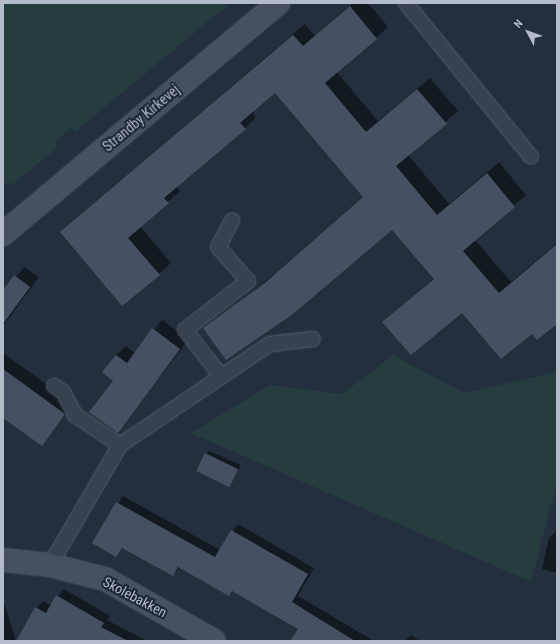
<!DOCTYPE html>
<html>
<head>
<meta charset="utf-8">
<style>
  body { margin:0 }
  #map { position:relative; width:560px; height:644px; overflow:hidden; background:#242f3e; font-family:"Roboto Condensed",sans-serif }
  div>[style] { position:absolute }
  .green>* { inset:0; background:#263c3f }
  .shadow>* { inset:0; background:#0007 }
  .building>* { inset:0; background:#455162; transform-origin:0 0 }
  .roads { filter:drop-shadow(0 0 1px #565f6c) drop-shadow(0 0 1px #565f6c) }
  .lane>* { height:14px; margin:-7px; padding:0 7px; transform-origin:7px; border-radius:7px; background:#38414e }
  .secondary>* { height:22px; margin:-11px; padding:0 11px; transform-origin:11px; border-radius:11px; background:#465061 }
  span { translate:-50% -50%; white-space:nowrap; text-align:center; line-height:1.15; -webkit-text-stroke:4px #1d2633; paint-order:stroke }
  .street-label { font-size:14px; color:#b4bcc9 }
  .frame { position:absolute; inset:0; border:4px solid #b4bcc9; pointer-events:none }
  .north { position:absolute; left:508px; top:12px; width:40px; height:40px; -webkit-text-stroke:3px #1d2633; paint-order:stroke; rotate:311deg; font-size:11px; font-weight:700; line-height:16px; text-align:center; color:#b4bcc9 }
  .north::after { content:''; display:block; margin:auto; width:14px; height:18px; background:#b4bcc9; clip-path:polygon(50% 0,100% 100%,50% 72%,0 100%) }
</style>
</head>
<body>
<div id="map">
  <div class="green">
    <div style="clip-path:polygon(3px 3px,230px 3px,75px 132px,71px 128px,54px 143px,58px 147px,13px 184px,3px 183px)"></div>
    <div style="clip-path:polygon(393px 355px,464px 393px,557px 372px,557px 483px,531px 582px,191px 433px,270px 385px,342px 394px)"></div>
  </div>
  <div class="shadow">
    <div style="clip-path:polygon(353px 3px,368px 3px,388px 27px,337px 72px,378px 121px,430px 78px,458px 111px,408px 155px,449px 204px,499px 162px,526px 195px,475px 240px,511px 282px,557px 243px,557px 323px,532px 332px,462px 311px,383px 322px,434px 278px,393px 229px,205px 328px,279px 271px,364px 196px,276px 92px,252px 111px,256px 117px,245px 128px,176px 186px,180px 191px,140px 226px,171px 263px,159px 274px,61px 232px,305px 24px,315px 36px)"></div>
    <div style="clip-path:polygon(24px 267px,39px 277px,3px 326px,3px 292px)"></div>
    <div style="clip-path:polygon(162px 320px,189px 339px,117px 432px,116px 355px,126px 346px,135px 353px)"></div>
    <div style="clip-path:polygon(3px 353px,74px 404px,41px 444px,3px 417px)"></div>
    <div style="clip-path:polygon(209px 451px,241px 465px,230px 485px,205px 454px)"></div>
    <div style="clip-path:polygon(123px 496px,220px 550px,238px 524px,314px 568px,298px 596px,374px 641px,292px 641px,300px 628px,233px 591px,229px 595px,180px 567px,173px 575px,123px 548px,116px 556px,93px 542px)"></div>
    <div style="clip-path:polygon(556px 531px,557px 531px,557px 573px,542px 569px,549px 538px)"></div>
    <div style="clip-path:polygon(64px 589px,110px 616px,107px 620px,147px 641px,17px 641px,36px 608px,43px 601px,51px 606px)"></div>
    <div style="clip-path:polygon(3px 599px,16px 641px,3px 641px)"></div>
    <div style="clip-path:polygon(411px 635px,420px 641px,405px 641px)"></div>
  </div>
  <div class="building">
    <div style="clip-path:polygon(350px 6px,377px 39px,325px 83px,366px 132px,417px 89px,447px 124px,396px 166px,437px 215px,487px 173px,515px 207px,463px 251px,499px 293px,557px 244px,557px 324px,537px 340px,532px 334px,501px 359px,462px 313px,411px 355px,382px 322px,434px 279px,392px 230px,293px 314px,226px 360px,203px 328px,266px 282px,363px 197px,275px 93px,240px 123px,246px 129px,164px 198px,169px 203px,128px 238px,160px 275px,122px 306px,60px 232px,293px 35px,303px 46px)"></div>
    <div style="clip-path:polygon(14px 275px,30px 287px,3px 324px,3px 290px)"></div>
    <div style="clip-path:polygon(152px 328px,180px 349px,118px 433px,89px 412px,113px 381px,102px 372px,116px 355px,127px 363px)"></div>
    <div style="clip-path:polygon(3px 369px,65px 414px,42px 446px,3px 418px)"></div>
    <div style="left:205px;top:453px;width:37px;height:20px;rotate:26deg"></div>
    <div style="clip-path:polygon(116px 502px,215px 557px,231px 530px,308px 574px,292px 602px,355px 641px,290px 641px,298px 629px,232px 591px,229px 596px,178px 567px,173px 576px,122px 548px,116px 557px,92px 543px)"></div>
    <div style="clip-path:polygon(56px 595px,104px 623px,101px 627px,128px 641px,16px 641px,35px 607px,46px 613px)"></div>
  </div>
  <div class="roads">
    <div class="lane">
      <div style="left:406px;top:3px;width:198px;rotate:50.9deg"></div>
      <div style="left:221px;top:376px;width:58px;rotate:-128deg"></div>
      <div style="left:185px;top:330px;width:80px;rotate:-37.9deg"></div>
      <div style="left:248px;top:281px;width:45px;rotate:-131.4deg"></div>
      <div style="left:218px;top:247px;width:30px;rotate:-62deg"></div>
      <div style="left:54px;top:386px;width:11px;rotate:34deg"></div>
      <div style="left:63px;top:392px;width:26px;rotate:62deg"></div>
      <div style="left:75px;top:415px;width:54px;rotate:33.7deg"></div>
      <div style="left:50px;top:565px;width:139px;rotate:-59.7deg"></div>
      <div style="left:120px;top:445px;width:181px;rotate:-34deg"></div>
      <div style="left:270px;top:344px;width:43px;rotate:-6.6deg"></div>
    </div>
    <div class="secondary">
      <div style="left:3px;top:234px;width:359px;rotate:-40deg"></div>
      <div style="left:3px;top:560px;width:47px;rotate:6.1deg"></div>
      <div style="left:50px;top:565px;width:57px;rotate:14.3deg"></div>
      <div style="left:105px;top:579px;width:125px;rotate:29.6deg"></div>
    </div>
  </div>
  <div class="street-label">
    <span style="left:141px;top:118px;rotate:-40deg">Strandby Kirkevej</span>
    <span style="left:135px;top:597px;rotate:28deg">Skolebakken</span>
  </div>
  <div class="frame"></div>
  <div class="north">N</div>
</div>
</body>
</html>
